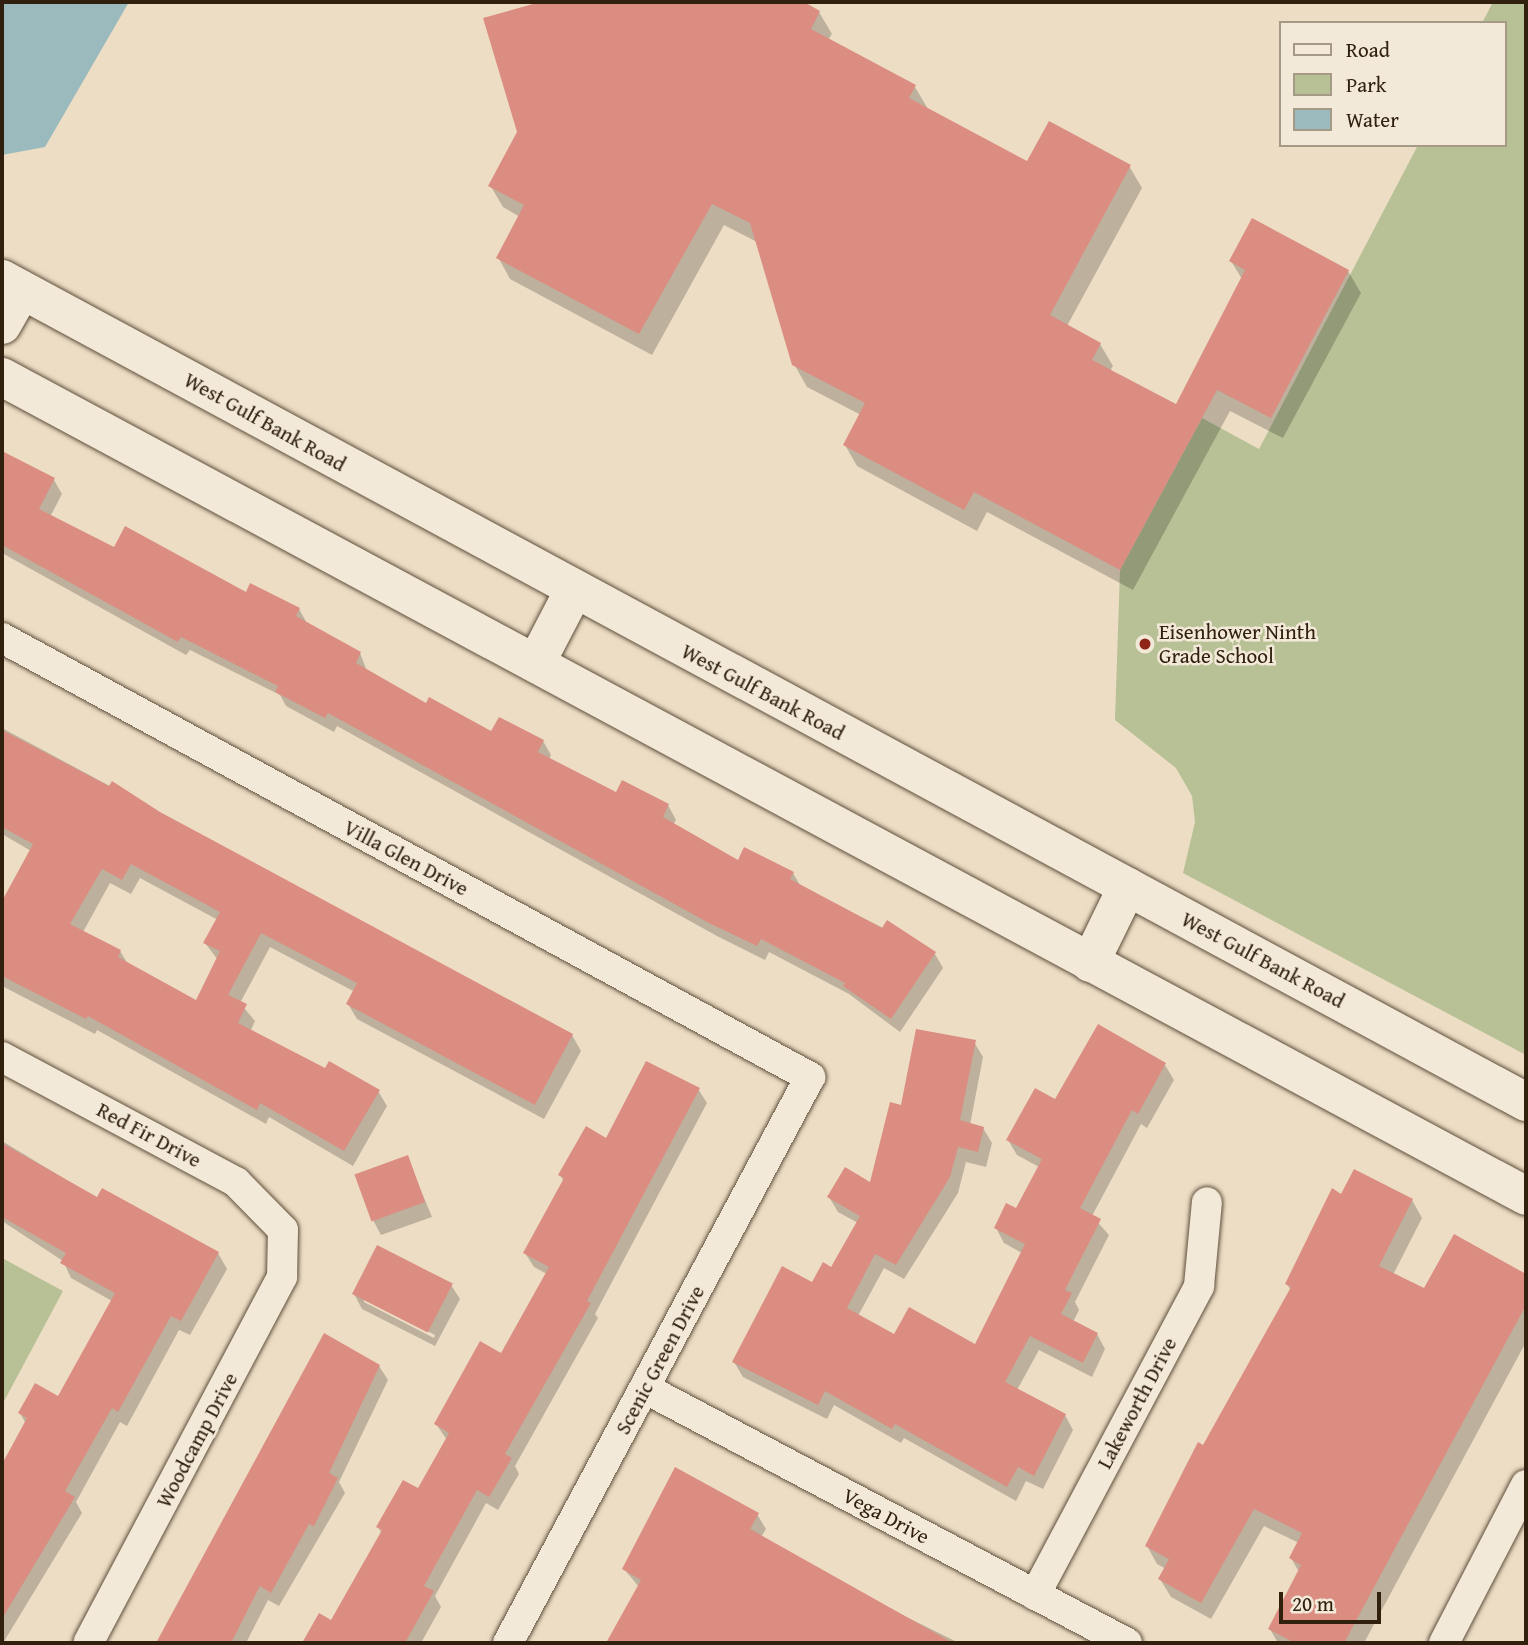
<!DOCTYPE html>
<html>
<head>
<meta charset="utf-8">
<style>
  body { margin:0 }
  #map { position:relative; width:1528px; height:1645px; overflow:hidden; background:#edddc5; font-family:"Gentium Book Plus",serif }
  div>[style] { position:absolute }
  .green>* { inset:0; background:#b8c195 }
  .water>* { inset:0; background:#9bbabd }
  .shadow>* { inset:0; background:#0003 }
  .building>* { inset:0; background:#db8d82; transform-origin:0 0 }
  .roads { filter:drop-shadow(0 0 2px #5f4f3b) drop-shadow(0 0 2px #5f4f3b) }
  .minor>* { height:30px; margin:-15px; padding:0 15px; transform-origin:15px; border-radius:15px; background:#f3e9d9 }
  .secondary>* { height:38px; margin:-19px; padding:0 19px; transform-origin:19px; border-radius:19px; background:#f3e9d9 }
  .dots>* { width:19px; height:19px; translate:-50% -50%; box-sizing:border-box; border:4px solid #f3e9d9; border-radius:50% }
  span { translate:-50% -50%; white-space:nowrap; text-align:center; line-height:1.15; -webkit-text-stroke:5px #f3e9d9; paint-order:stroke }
  .street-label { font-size:21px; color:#30200d }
  .poi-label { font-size:21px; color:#30200d }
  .left { translate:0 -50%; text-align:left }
  .frame { position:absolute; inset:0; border:4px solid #30200d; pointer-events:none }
  .legend { position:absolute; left:1279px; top:21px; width:228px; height:126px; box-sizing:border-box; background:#f3e9d9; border:2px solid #a59987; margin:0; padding:9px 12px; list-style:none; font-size:21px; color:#30200d }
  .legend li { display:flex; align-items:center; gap:14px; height:35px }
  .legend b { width:35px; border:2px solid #a59987 }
  .scale { position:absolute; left:1279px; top:1592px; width:102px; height:32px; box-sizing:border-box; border:4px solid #30200d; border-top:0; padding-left:9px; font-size:21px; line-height:24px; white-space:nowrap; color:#30200d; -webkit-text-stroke:5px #f3e9d9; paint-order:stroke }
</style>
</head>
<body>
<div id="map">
  <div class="green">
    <div style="clip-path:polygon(1493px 2px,1526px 2px,1526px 1055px,1183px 873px,1195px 822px,1192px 796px,1176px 768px,1115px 720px,1120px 570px,1202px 418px,1259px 449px,1418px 145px,1505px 145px,1505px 23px,1482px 23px)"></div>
    <div style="clip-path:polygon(2px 1258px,63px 1291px,2px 1405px)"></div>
  </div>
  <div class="water">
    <div style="clip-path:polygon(2px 2px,129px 2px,45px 147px,2px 155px)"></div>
  </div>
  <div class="shadow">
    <div style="clip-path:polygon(546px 2px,800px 2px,819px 12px,832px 34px,828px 40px,915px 87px,928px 109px,1028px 164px,1129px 166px,1142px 188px,1067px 326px,1100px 344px,1113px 366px,1110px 371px,1176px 407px,1242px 279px,1231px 261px,1348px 271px,1361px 293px,1283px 438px,1230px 411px,1133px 590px,987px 512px,977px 531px,857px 466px,845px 445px,861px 415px,807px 387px,794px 364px,757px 242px,724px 225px,652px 355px,510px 279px,498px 257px,520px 217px,503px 207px,490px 185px,519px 132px,485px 19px)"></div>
    <div style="clip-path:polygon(2px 456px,54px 480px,62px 494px,50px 517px,115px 550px,299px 609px,308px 625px,360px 653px,367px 671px,427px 706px,492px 733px,543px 741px,551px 755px,549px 760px,617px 795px,668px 805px,676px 820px,673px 825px,739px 863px,793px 873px,801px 887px,935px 954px,943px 968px,900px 1032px,849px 994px,769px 952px,765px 960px,717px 936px,337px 726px,334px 732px,286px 706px,280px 695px,190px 650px,186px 655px,2px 553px)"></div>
    <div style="clip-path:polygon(evenodd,2px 728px,572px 1035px,581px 1051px,544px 1119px,357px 1019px,348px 1004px,355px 992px,270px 947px,240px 1003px,255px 1021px,250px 1032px,325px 1071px,378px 1091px,387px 1106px,353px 1166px,269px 1117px,266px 1124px,97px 1030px,95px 1034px,2px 986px,2px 904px,31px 851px,2px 834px,2px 728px,140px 878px,218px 920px,205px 943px,218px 960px,197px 1002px,128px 964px,120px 951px,83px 932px,110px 883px,131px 894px,140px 878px)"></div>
    <div style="clip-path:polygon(974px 1042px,983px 1057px,970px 1125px,983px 1128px,992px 1143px,986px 1167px,966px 1162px,958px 1193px,904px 1279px,884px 1268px,858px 1316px,894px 1337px,976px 1346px,1022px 1253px,1004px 1243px,996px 1228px,1016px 1210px,1039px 1167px,1017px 1155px,1008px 1140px,1056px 1101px,1165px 1065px,1174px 1080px,1147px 1128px,1141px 1124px,1092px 1216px,1109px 1235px,1075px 1302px,1079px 1310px,1073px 1322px,1097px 1334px,1105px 1349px,1092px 1377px,1039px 1350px,1017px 1390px,1065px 1415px,1073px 1430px,1043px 1489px,1026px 1481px,1016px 1501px,904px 1438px,901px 1443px,834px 1405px,827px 1419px,743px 1377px,734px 1362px,831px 1269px,858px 1223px,838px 1212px,829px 1197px,871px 1184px,903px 1107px)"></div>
    <div style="clip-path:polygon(698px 1089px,707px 1103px,595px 1314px,598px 1318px,515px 1466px,519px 1474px,498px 1510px,486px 1503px,435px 1596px,441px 1607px,421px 1643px,304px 1643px,320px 1615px,331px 1622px,382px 1534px,378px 1527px,418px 1490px,447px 1440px,436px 1424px,502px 1355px,547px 1274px,534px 1267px,525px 1253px,564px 1182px,560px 1175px,607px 1140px)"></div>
    <div style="clip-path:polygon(2px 1141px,98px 1199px,218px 1253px,227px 1269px,190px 1335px,179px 1330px,127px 1426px,120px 1422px,76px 1502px,82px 1513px,3px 1643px,2px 1468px,26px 1424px,20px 1413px,59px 1398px,112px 1301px,71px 1278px,63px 1261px,2px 1221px)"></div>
    <div style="clip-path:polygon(407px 1157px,432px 1217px,381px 1235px,373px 1220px)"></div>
    <div style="clip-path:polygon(1342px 1196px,1412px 1200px,1422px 1218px,1393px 1275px,1425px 1291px,1455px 1237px,1526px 1276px,1526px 1342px,1364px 1643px,1278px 1643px,1270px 1629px,1299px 1572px,1291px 1558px,1299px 1543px,1264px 1526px,1211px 1619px,1171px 1597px,1160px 1579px,1166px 1569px,1157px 1564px,1147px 1546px,1291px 1291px,1287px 1284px)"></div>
    <div style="clip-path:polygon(evenodd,451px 1285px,460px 1299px,435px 1346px,362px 1309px,354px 1294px,451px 1285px,364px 1298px,435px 1335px,434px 1338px,364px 1302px,364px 1298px)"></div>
    <div style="clip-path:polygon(379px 1366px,388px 1380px,339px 1482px,345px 1493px,279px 1606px,268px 1600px,246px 1643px,158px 1643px,266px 1443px)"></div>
    <div style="clip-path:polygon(757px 1514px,766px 1529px,761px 1537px,832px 1580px,959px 1643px,760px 1643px,719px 1621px,706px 1643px,608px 1643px,639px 1587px,624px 1569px)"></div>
  </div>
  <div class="building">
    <div style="clip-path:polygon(540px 2px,804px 2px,820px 11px,811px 29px,916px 85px,909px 98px,1027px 161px,1049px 121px,1131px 165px,1050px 315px,1101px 343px,1092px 360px,1176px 404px,1245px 270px,1229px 261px,1252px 218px,1349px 270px,1271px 418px,1217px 390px,1120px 570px,974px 492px,964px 510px,843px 445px,865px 403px,792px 365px,750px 223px,712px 204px,639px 334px,496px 258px,524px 205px,488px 186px,517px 132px,483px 18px)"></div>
    <div style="clip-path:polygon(2px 451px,55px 478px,39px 509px,114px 547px,125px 526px,246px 592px,250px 583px,300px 608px,296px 616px,361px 652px,356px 663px,426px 703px,429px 697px,491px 731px,499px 717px,544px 740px,538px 752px,616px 792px,622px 780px,669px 804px,663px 817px,738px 860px,744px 847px,794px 872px,790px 879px,882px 928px,887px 920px,936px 952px,891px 1019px,843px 986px,845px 983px,761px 939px,757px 946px,707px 922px,328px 713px,325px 718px,275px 692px,278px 686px,181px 637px,178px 642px,2px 545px)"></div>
    <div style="clip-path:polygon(evenodd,2px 730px,109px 786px,112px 781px,160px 812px,573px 1034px,535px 1105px,346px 1004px,357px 983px,261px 933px,228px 995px,247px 1004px,238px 1023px,325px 1068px,329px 1061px,380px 1090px,344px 1151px,260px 1103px,257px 1110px,88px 1016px,86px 1019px,2px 976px,2px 901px,33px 844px,2px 827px,2px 730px,131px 864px,220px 912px,203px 943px,220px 951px,196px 1000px,118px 957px,121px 950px,70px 924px,102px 869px,122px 880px,131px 864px)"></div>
    <div style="clip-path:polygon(1098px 1024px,1166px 1063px,1138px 1114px,1132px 1110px,1080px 1208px,1101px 1219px,1065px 1290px,1072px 1293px,1061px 1314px,1098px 1333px,1083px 1363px,1030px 1336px,1005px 1382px,1066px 1414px,1034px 1476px,1018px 1467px,1007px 1487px,895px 1424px,892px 1429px,825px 1391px,818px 1405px,732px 1362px,782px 1266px,812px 1282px,823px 1262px,831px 1267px,860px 1216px,827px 1197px,845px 1167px,870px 1182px,890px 1102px,901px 1105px,916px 1029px,976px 1040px,960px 1120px,984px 1127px,978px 1152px,958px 1147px,950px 1177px,896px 1265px,875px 1254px,847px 1308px,894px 1334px,909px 1307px,975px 1344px,1025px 1244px,994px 1228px,1006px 1203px,1016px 1208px,1042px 1159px,1006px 1140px,1035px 1088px,1055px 1099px)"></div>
    <div style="clip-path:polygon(646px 1061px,700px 1088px,587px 1301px,591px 1303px,505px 1454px,512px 1458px,489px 1497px,477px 1490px,424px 1586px,434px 1591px,405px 1643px,302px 1643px,319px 1613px,331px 1620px,382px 1530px,376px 1527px,403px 1480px,418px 1488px,449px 1433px,434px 1424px,480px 1341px,501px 1353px,549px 1267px,523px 1253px,564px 1178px,558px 1175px,586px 1126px,606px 1138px)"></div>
    <div style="clip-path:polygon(2px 1143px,97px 1197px,102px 1188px,219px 1252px,181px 1321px,171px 1316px,118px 1412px,112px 1408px,65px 1491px,75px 1497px,2px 1619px,2px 1464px,27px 1418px,18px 1413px,35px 1383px,58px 1396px,115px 1293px,60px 1263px,66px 1253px,2px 1217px)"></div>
    <div style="left:408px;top:1155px;width:50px;height:57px;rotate:70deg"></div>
    <div style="clip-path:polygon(1354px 1169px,1413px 1199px,1379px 1266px,1424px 1288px,1454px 1234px,1526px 1274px,1526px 1305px,1344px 1643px,1295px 1643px,1268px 1629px,1301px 1565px,1289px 1558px,1302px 1533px,1254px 1509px,1201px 1603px,1158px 1579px,1169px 1559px,1145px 1546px,1198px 1442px,1203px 1445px,1291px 1287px,1285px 1284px,1332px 1188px,1341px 1194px)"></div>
    <div style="left:377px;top:1245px;width:85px;height:55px;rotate:27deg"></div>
    <div style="clip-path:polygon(324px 1333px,380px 1365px,329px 1473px,338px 1478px,314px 1526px,309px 1524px,271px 1593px,260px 1586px,231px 1643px,156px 1643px)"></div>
    <div style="clip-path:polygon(675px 1467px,759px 1513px,750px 1529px,953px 1643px,606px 1643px,641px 1580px,622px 1569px)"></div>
  </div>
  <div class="roads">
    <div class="minor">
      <div style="left:2px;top:638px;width:920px;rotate:28.52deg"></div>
      <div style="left:810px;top:1077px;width:642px;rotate:118.08deg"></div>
      <div style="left:2px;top:1057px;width:265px;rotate:28.1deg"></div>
      <div style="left:236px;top:1182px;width:67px;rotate:45.6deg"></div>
      <div style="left:283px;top:1230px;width:47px;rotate:91.2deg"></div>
      <div style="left:282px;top:1277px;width:414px;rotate:117.9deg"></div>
      <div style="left:646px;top:1389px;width:544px;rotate:27.84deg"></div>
      <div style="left:1035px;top:1595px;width:350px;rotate:-62deg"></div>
      <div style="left:1199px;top:1286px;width:84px;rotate:-84.6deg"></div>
      <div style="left:1444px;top:1643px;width:178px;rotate:-62.6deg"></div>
    </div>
    <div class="secondary">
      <div style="left:2px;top:279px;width:1732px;rotate:28.37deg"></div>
      <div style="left:2px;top:325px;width:40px;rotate:-60.3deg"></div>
      <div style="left:2px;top:377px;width:1730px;rotate:28.25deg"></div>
      <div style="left:536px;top:663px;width:82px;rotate:-62.5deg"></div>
      <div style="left:1090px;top:963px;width:85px;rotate:-64deg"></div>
    </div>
  </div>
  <div class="dots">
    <div style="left:1145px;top:644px;background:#8f2418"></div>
  </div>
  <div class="street-label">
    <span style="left:265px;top:422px;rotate:29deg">West Gulf Bank Road</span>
    <span style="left:763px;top:692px;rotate:28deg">West Gulf Bank Road</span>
    <span style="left:406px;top:858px;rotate:28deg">Villa Glen Drive</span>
    <span style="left:1263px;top:960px;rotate:28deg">West Gulf Bank Road</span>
    <span style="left:149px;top:1135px;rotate:28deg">Red Fir Drive</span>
    <span style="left:660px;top:1360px;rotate:-62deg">Scenic Green Drive</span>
    <span style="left:1137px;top:1403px;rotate:-62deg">Lakeworth Drive</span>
    <span style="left:197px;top:1440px;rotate:-62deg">Woodcamp Drive</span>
    <span style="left:886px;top:1516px;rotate:28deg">Vega Drive</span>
  </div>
  <div class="poi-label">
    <span class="left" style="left:1159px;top:644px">Eisenhower Ninth<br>Grade School</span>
  </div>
  <div class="frame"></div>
  <ul class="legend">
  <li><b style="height:9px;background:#f3e9d9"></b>Road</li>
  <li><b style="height:19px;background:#b8c195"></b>Park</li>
  <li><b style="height:19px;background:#9bbabd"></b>Water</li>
  </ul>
  <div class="scale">20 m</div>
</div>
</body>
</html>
